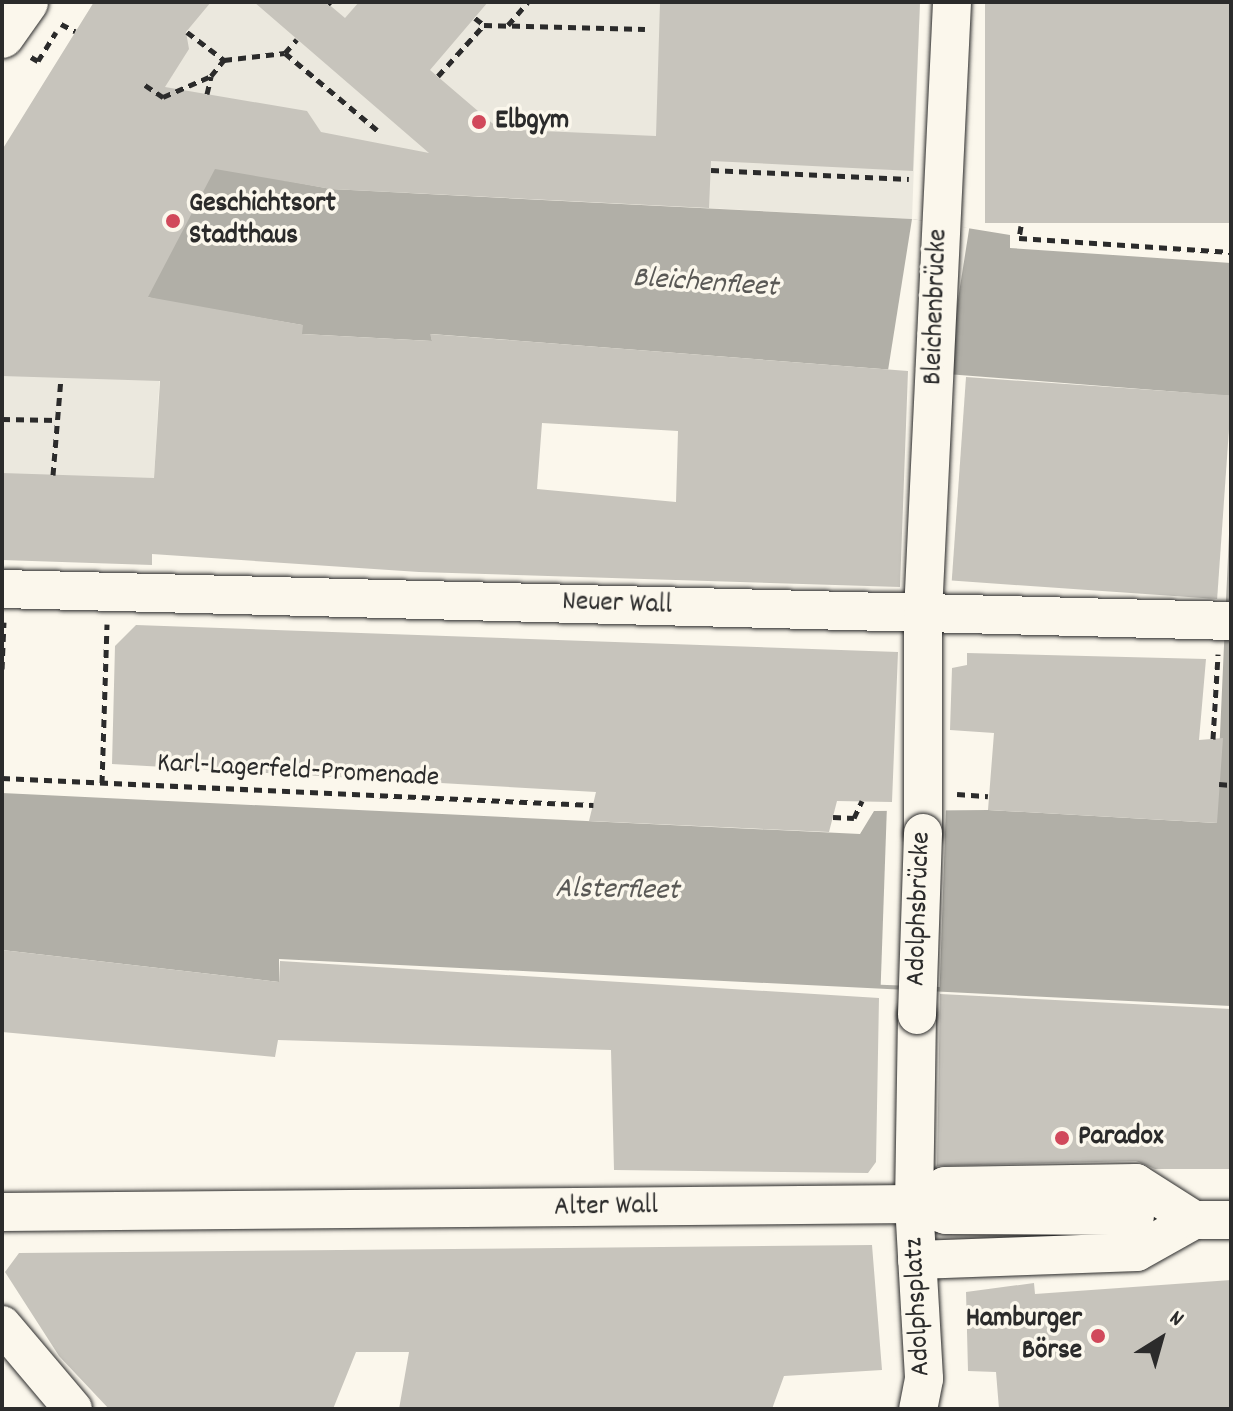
<!DOCTYPE html>
<html>
<head>
<meta charset="utf-8">
<style>
  body { margin:0 }
  #map { position:relative; width:1233px; height:1411px; overflow:hidden; background:#fbf7ec; font-family:Dekko,sans-serif }
  div>[style] { position:absolute }
  .built>* { inset:0; background:#ebe8de }
  .water>* { inset:0; background:#b1afa7 }
  .pier>* { inset:0; background:#fbf7ec; transform-origin:0 0 }
  .building>* { inset:0; background:#c7c4bc; transform-origin:0 0 }
  .path>* { height:5px; margin-top:-2.5px; transform-origin:0; background:repeating-linear-gradient(90deg,#2b2b2b 0 8px,transparent 0 14px) }
  .roads { filter:drop-shadow(0 0 2px #2b2b2b) drop-shadow(0 0 2px #2b2b2b) }
  .minor>* { height:38px; margin:-19px; padding:0 19px; transform-origin:19px; border-radius:19px; background:#fbf7ec }
  .major>* { height:44px; margin:-22px; padding:0 22px; transform-origin:22px; border-radius:22px; background:#fbf7ec }
  .bridges { filter:drop-shadow(0 0 2px #2b2b2b) drop-shadow(0 0 2px #2b2b2b) }
  .minor-bridge>* { height:38px; margin:-19px; padding:0 19px; transform-origin:19px; border-radius:19px; background:#fbf7ec }
  .dots>* { width:22px; height:22px; translate:-50% -50%; box-sizing:border-box; border:4px solid #fbf7ec; border-radius:50% }
  span { translate:-50% -50%; white-space:nowrap; text-align:center; line-height:1.15; -webkit-text-stroke:7px #fbf7ec; paint-order:stroke }
  .poi-label { font-size:28px; color:#2b2b2b; font-weight:700 }
  .left { translate:0 -50%; text-align:left }
  .right { translate:-100% -50%; text-align:right }
  .street-label { font-size:28px; color:#2b2b2b }
  .water-label { font-size:30px; color:#5a5956; font-style:italic }
  .frame { position:absolute; inset:0; border:4px solid #2b2b2b; pointer-events:none }
  .north { position:absolute; left:1121px; top:1299px; width:80px; height:80px; -webkit-text-stroke:6px #fbf7ec; paint-order:stroke; rotate:37deg; font-size:22px; font-weight:700; line-height:32px; text-align:center; color:#2b2b2b }
  .north::after { content:''; display:block; margin:auto; width:28px; height:36px; background:#2b2b2b; clip-path:polygon(50% 0,100% 100%,50% 72%,0 100%) }
</style>
</head>
<body>
<div id="map">
  <div class="built">
    <div style="clip-path:polygon(94px 2px,920px 2px,912px 219px,406px 192px,164px 301px,154px 478px,2px 560px,2px 151px)"></div>
  </div>
  <div class="water">
    <div style="clip-path:polygon(15px 129px,331px 189px,912px 219px,1010px 235px,1010px 248px,1231px 263px,1231px 396px,431px 334px,432px 341px,302px 334px,302px 325px,164px 301px,2px 262px)"></div>
    <div style="clip-path:polygon(1231px 490px,1231px 1006px,279px 959px,279px 982px,2px 950px,2px 793px,860px 834px,874px 811px,988px 810px,1216px 823px)"></div>
  </div>
  <div class="pier">
    <div style="left:912px;top:219px;width:58px;height:155px;rotate:9deg"></div>
    <div style="left:946px;top:806px;width:181px;height:59px;rotate:92deg"></div>
  </div>
  <div class="building">
    <div style="clip-path:polygon(evenodd,94px 2px,211px 2px,186px 32px,189px 49px,165px 87px,307px 111px,321px 132px,429px 153px,254px 2px,326px 2px,345px 18px,359px 2px,488px 2px,430px 70px,499px 129px,656px 136px,660px 2px,920px 2px,913px 171px,711px 161px,709px 208px,331px 189px,215px 169px,148px 297px,303px 325px,302px 334px,432px 341px,430px 334px,908px 371px,900px 587px,419px 572px,152px 554px,152px 565px,2px 560px,2px 473px,154px 478px,160px 381px,2px 376px,2px 150px,94px 2px,542px 423px,678px 431px,676px 502px,537px 489px,542px 423px)"></div>
    <div style="left:985px;top:2px;width:246px;height:221px"></div>
    <div style="left:966px;top:377px;width:266px;height:204px;rotate:4deg"></div>
    <div style="clip-path:polygon(136px 625px,898px 652px,892px 802px,837px 801px,829px 832px,589px 821px,596px 792px,112px 764px,115px 646px)"></div>
    <div style="clip-path:polygon(967px 653px,1206px 659px,1199px 740px,1223px 738px,1217px 823px,988px 810px,994px 733px,950px 730px,952px 668px,967px 665px)"></div>
    <div style="clip-path:polygon(2px 950px,279px 982px,280px 961px,879px 998px,876px 1162px,868px 1173px,614px 1170px,611px 1050px,278px 1040px,275px 1057px,2px 1032px)"></div>
    <div style="clip-path:polygon(940px 994px,1231px 1009px,1231px 1169px,1155px 1169px,1136px 1161px,937px 1166px)"></div>
    <div style="clip-path:polygon(872px 1245px,882px 1370px,784px 1376px,772px 1409px,399px 1409px,409px 1352px,356px 1352px,333px 1409px,109px 1409px,59px 1356px,5px 1272px,19px 1253px)"></div>
    <div style="clip-path:polygon(1231px 1280px,1231px 1409px,999px 1409px,996px 1372px,968px 1371px,966px 1292px,1034px 1283px,1035px 1294px)"></div>
  </div>
  <div class="path">
    <div style="left:328px;top:4px;width:3px;rotate:-45deg"></div>
    <div style="left:475px;top:18px;width:11px;rotate:38deg"></div>
    <div style="left:484px;top:25px;width:161px;rotate:1.4deg"></div>
    <div style="left:61px;top:24px;width:16px;rotate:27deg"></div>
    <div style="left:508px;top:25px;width:30px;rotate:-49deg"></div>
    <div style="left:187px;top:32px;width:46px;rotate:37.1deg"></div>
    <div style="left:224px;top:60px;width:61px;rotate:-6.5deg"></div>
    <div style="left:285px;top:53px;width:18px;rotate:-49deg"></div>
    <div style="left:285px;top:53px;width:120px;rotate:39.9deg"></div>
    <div style="left:31px;top:57px;width:8px;rotate:30deg"></div>
    <div style="left:38px;top:61px;width:34px;rotate:-58deg"></div>
    <div style="left:438px;top:76px;width:69px;rotate:-48deg"></div>
    <div style="left:145px;top:85px;width:22px;rotate:34deg"></div>
    <div style="left:163px;top:97px;width:52px;rotate:-23.6deg"></div>
    <div style="left:207px;top:94px;width:18px;rotate:-77deg"></div>
    <div style="left:211px;top:76px;width:21px;rotate:-51deg"></div>
    <div style="left:711px;top:170px;width:198px;rotate:2.6deg"></div>
    <div style="left:1021px;top:226px;width:12px;rotate:99deg"></div>
    <div style="left:1019px;top:238px;width:212px;rotate:3.8deg"></div>
    <div style="left:2px;top:419px;width:56px;rotate:1deg"></div>
    <div style="left:53px;top:475px;width:97px;rotate:-85.3deg"></div>
    <div style="left:2px;top:669px;width:47px;rotate:-87.6deg"></div>
    <div style="left:1213px;top:739px;width:85px;rotate:-86.6deg"></div>
    <div style="left:2px;top:778px;width:592px;rotate:2.62deg"></div>
    <div style="left:102px;top:783px;width:159px;rotate:-88.2deg"></div>
    <div style="left:1219px;top:784px;width:12px;rotate:5deg"></div>
    <div style="left:957px;top:794px;width:31px;rotate:4deg"></div>
    <div style="left:833px;top:817px;width:21px;rotate:3deg"></div>
    <div style="left:854px;top:818px;width:19px;rotate:-65deg"></div>
  </div>
  <div class="roads">
    <div class="minor">
      <div style="left:2px;top:589px;width:1229px;rotate:1.49deg"></div>
      <div style="left:923px;top:833px;width:220px;rotate:-90deg"></div>
      <div style="left:923px;top:613px;width:612px;rotate:-87.28deg"></div>
      <div style="left:917px;top:1015px;width:189px;rotate:90.9deg"></div>
      <div style="left:914px;top:1204px;width:175px;rotate:86.7deg"></div>
      <div style="left:924px;top:1379px;width:31px;rotate:101deg"></div>
      <div style="left:914px;top:1204px;width:34px;rotate:19deg"></div>
      <div style="left:946px;top:1215px;width:189px;rotate:0.3deg"></div>
      <div style="left:2px;top:1212px;width:912px;rotate:-0.5deg"></div>
      <div style="left:914px;top:1204px;width:36px;rotate:-30deg"></div>
      <div style="left:945px;top:1186px;width:191px;rotate:-0.9deg"></div>
      <div style="left:1136px;top:1183px;width:69px;rotate:32.5deg"></div>
      <div style="left:917px;top:1260px;width:220px;rotate:-2.1deg"></div>
      <div style="left:1137px;top:1252px;width:65px;rotate:-29.3deg"></div>
      <div style="left:1194px;top:1220px;width:37px"></div>
      <div style="left:2px;top:1325px;width:110px;rotate:49.8deg"></div>
    </div>
    <div class="major">
      <div style="left:2px;top:36px;width:42px;rotate:-54.8deg"></div>
    </div>
  </div>
  <div class="bridges">
    <div class="minor-bridge">
      <div style="left:917px;top:1015px;width:182px;rotate:-88.1deg"></div>
    </div>
  </div>
  <div class="dots">
    <div style="left:479px;top:122px;background:#d1495b"></div>
    <div style="left:173px;top:221px;background:#d1495b"></div>
    <div style="left:1062px;top:1138px;background:#d1495b"></div>
    <div style="left:1098px;top:1336px;background:#d1495b"></div>
  </div>
  <div class="poi-label">
    <span class="left" style="left:495px;top:122px">Elbgym</span>
    <span class="left" style="left:189px;top:221px">Geschichtsort<br>Stadthaus</span>
    <span class="left" style="left:1078px;top:1138px">Paradox</span>
    <span class="right" style="left:1082px;top:1336px">Hamburger<br>Börse</span>
  </div>
  <div class="street-label">
    <span style="left:937px;top:307px;rotate:-88deg">Bleichenbrücke</span>
    <span style="left:617px;top:605px;rotate:2deg">Neuer Wall</span>
    <span style="left:298px;top:772px;rotate:3deg">Karl-Lagerfeld-Promenade</span>
    <span style="left:920px;top:909px;rotate:-88deg">Adolphsbrücke</span>
    <span style="left:606px;top:1208px;rotate:-1deg">Alter Wall</span>
    <span style="left:919px;top:1307px;rotate:-93deg">Adolphsplatz</span>
  </div>
  <div class="water-label">
    <span style="left:705px;top:285px;rotate:4deg">Bleichenfleet</span>
    <span style="left:617px;top:892px;rotate:1deg">Alsterfleet</span>
  </div>
  <div class="frame"></div>
  <div class="north">N</div>
</div>
</body>
</html>
